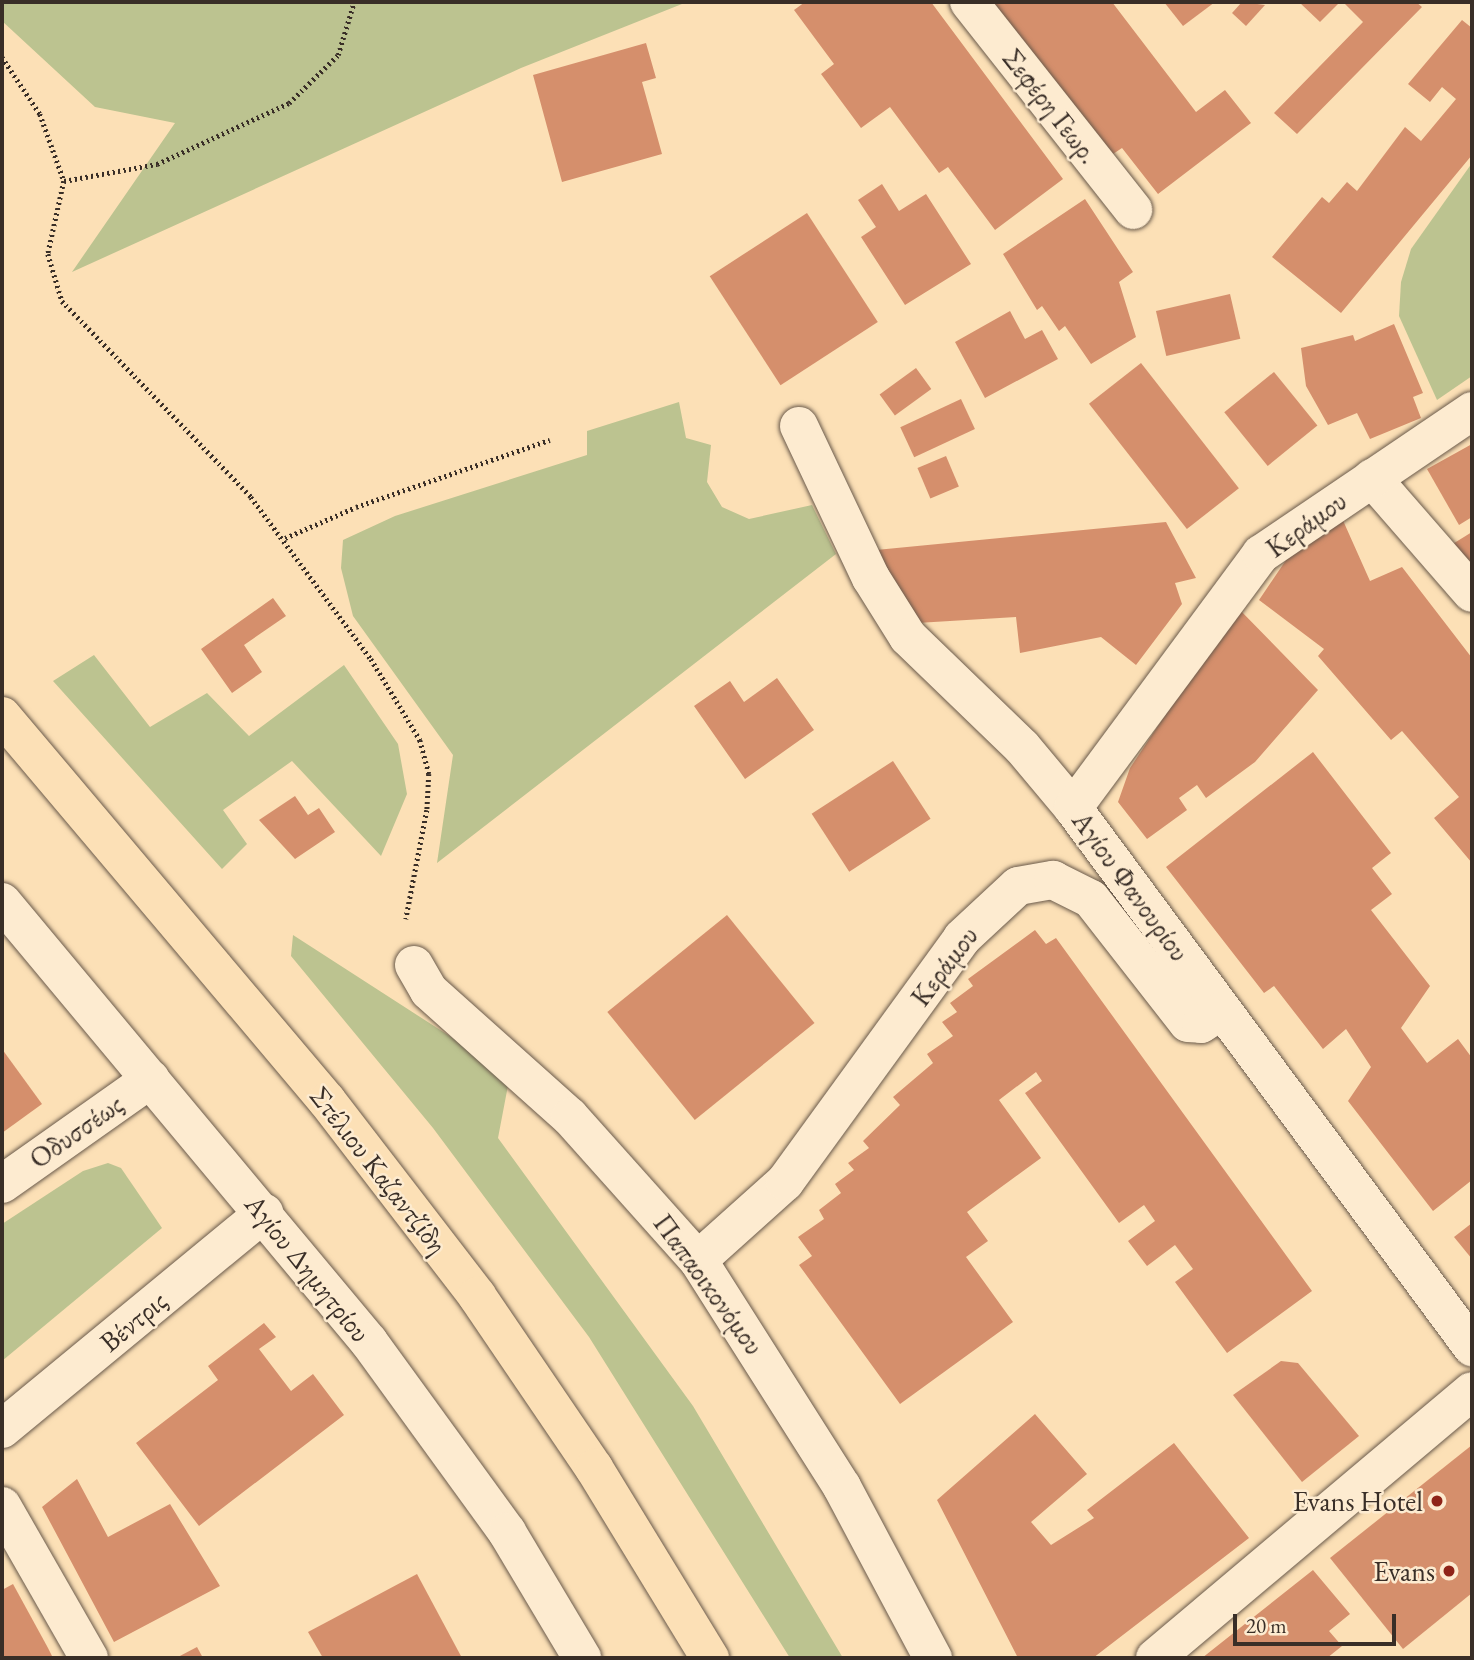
<!DOCTYPE html>
<html>
<head>
<meta charset="utf-8">
<style>
  body { margin:0 }
  #map { position:relative; width:1474px; height:1660px; overflow:hidden; background:#fce0b6; font-family:"EB Garamond",serif }
  div>[style] { position:absolute }
  .green>* { inset:0; background:#bcc390 }
  .building>* { inset:0; background:#d58f6c; transform-origin:0 0 }
  .path>* { height:4.5px; margin-top:-2.25px; transform-origin:0; background:repeating-linear-gradient(90deg,#392e27 0 2px,transparent 0 5.5px) }
  .roads { filter:drop-shadow(0 0 2px #6a5a4b) drop-shadow(0 0 2px #6a5a4b) }
  .minor>* { height:38px; margin:-19px; padding:0 19px; transform-origin:19px; border-radius:19px; background:#fdebd0 }
  .primary>* { height:38px; margin:-19px; padding:0 19px; transform-origin:19px; border-radius:19px; background:#fce0b6 }
  .dots>* { width:19px; height:19px; translate:-50% -50%; box-sizing:border-box; border:4px solid #fdebd0; border-radius:50% }
  span { translate:-50% -50%; white-space:nowrap; text-align:center; line-height:1.15; -webkit-text-stroke:5px #fdebd0; paint-order:stroke }
  .street-label { font-size:28px; color:#392e27 }
  .poi-label { font-size:28px; color:#392e27 }
  .right { translate:-100% -50%; text-align:right }
  .frame { position:absolute; inset:0; border:4px solid #392e27; pointer-events:none }
  .scale { position:absolute; left:1233px; top:1614px; width:163px; height:32px; box-sizing:border-box; border:4px solid #392e27; border-top:0; padding-left:9px; font-size:21px; line-height:24px; white-space:nowrap; color:#392e27; -webkit-text-stroke:5px #fdebd0; paint-order:stroke }
</style>
</head>
<body>
<div id="map">
  <div class="green">
    <div style="clip-path:polygon(2px 2px,687px 2px,521px 68px,72px 272px,175px 123px,95px 107px,2px 21px)"></div>
    <div style="clip-path:polygon(1472px 163px,1472px 376px,1437px 400px,1399px 316px,1401px 282px,1411px 249px)"></div>
    <div style="clip-path:polygon(679px 402px,686px 438px,711px 445px,707px 482px,722px 507px,749px 519px,812px 505px,836px 554px,437px 863px,453px 755px,353px 616px,341px 568px,343px 540px,395px 516px,587px 455px,587px 431px)"></div>
    <div style="clip-path:polygon(94px 655px,150px 727px,207px 693px,249px 736px,344px 665px,398px 744px,407px 794px,381px 856px,292px 761px,223px 810px,247px 844px,222px 869px,53px 681px)"></div>
    <div style="clip-path:polygon(293px 935px,510px 1075px,498px 1138px,693px 1406px,843px 1658px,790px 1658px,589px 1337px,433px 1128px,291px 956px)"></div>
    <div style="clip-path:polygon(108px 1163px,121px 1168px,162px 1228px,2px 1361px,2px 1224px,83px 1171px)"></div>
  </div>
  <div class="building">
    <div style="clip-path:polygon(805px 2px,931px 2px,1063px 179px,995px 230px,948px 167px,939px 173px,890px 107px,861px 128px,821px 74px,834px 64px,794px 10px)"></div>
    <div style="clip-path:polygon(992px 2px,1112px 2px,1196px 112px,1225px 90px,1251px 123px,1158px 194px,1122px 148px,1110px 156px)"></div>
    <div style="clip-path:polygon(1164px 2px,1215px 2px,1183px 26px)"></div>
    <div style="clip-path:polygon(1242px 2px,1265px 5px,1246px 26px,1232px 13px)"></div>
    <div style="clip-path:polygon(1299px 2px,1340px 2px,1320px 22px)"></div>
    <div style="clip-path:polygon(1343px 2px,1416px 2px,1422px 7px,1297px 134px,1274px 113px,1363px 22px)"></div>
    <div style="clip-path:polygon(1462px 20px,1472px 28px,1472px 155px,1341px 313px,1272px 257px,1322px 197px,1329px 203px,1347px 182px,1357px 191px,1405px 127px,1421px 141px,1456px 99px,1442px 87px,1430px 102px,1408px 84px)"></div>
    <div style="clip-path:polygon(646px 43px,656px 78px,642px 82px,662px 154px,562px 182px,533px 75px)"></div>
    <div style="clip-path:polygon(882px 184px,899px 211px,926px 194px,971px 264px,905px 305px,861px 237px,876px 227px,858px 200px)"></div>
    <div style="clip-path:polygon(1085px 199px,1133px 272px,1119px 282px,1136px 337px,1091px 364px,1065px 326px,1059px 331px,1042px 306px,1037px 310px,1003px 254px)"></div>
    <div style="left:807px;top:213px;width:130px;height:116px;rotate:57deg"></div>
    <div style="left:1230px;top:294px;width:46px;height:76px;rotate:77deg"></div>
    <div style="clip-path:polygon(1010px 311px,1025px 339px,1042px 330px,1058px 359px,985px 398px,955px 342px)"></div>
    <div style="clip-path:polygon(1394px 324px,1423px 393px,1413px 397px,1421px 418px,1370px 439px,1357px 413px,1328px 425px,1306px 386px,1301px 348px,1353px 335px,1355px 341px)"></div>
    <div style="left:1141px;top:363px;width:159px;height:66px;rotate:52deg"></div>
    <div style="left:916px;top:368px;width:26px;height:45px;rotate:54deg"></div>
    <div style="left:1274px;top:372px;width:69px;height:64px;rotate:51deg"></div>
    <div style="left:961px;top:399px;width:33px;height:67px;rotate:65deg"></div>
    <div style="clip-path:polygon(1472px 444px,1472px 517px,1459px 525px,1427px 469px)"></div>
    <div style="left:946px;top:456px;width:33px;height:31px;rotate:67deg"></div>
    <div style="clip-path:polygon(1341px 516px,1370px 581px,1402px 567px,1472px 658px,1472px 863px,1434px 818px,1459px 797px,1402px 731px,1391px 740px,1318px 656px,1324px 649px,1259px 600px,1303px 535px)"></div>
    <div style="clip-path:polygon(1166px 522px,1196px 578px,1175px 583px,1182px 604px,1136px 665px,1101px 637px,1020px 653px,1016px 617px,917px 623px,876px 550px)"></div>
    <div style="clip-path:polygon(1472px 532px,1472px 571px,1451px 545px)"></div>
    <div style="clip-path:polygon(273px 598px,286px 616px,244px 645px,262px 672px,232px 693px,201px 649px)"></div>
    <div style="clip-path:polygon(1237px 607px,1318px 690px,1255px 762px,1206px 798px,1197px 785px,1179px 798px,1187px 810px,1147px 839px,1118px 802px,1130px 768px)"></div>
    <div style="clip-path:polygon(777px 678px,814px 730px,745px 779px,694px 706px,730px 681px,744px 702px)"></div>
    <div style="clip-path:polygon(1313px 752px,1391px 853px,1372px 868px,1392px 894px,1371px 910px,1430px 986px,1401px 1028px,1427px 1063px,1458px 1039px,1472px 1058px,1472px 1180px,1433px 1211px,1348px 1101px,1371px 1067px,1346px 1029px,1323px 1049px,1274px 986px,1264px 993px,1166px 867px)"></div>
    <div style="left:893px;top:761px;width:69px;height:97px;rotate:57deg"></div>
    <div style="clip-path:polygon(295px 796px,308px 815px,319px 808px,335px 832px,295px 859px,259px 820px)"></div>
    <div style="left:727px;top:915px;width:139px;height:154px;rotate:51deg"></div>
    <div style="clip-path:polygon(1035px 930px,1046px 944px,1056px 938px,1312px 1291px,1227px 1353px,1175px 1282px,1193px 1269px,1175px 1245px,1147px 1266px,1128px 1241px,1155px 1221px,1144px 1205px,1119px 1223px,1025px 1093px,1042px 1081px,1036px 1072px,999px 1100px,1041px 1158px,967px 1212px,988px 1241px,966px 1257px,1013px 1322px,900px 1404px,799px 1265px,812px 1256px,798px 1237px,824px 1219px,819px 1210px,841px 1193px,835px 1184px,854px 1170px,848px 1163px,869px 1148px,863px 1141px,900px 1105px,893px 1097px,933px 1063px,927px 1054px,953px 1036px,942px 1022px,957px 1012px,950px 1003px,973px 986px,968px 979px)"></div>
    <div style="clip-path:polygon(2px 1049px,42px 1104px,2px 1133px)"></div>
    <div style="clip-path:polygon(1472px 1223px,1472px 1259px,1454px 1237px)"></div>
    <div style="clip-path:polygon(264px 1323px,276px 1337px,259px 1349px,291px 1391px,313px 1374px,344px 1415px,199px 1526px,136px 1443px,218px 1380px,208px 1366px)"></div>
    <div style="clip-path:polygon(1281px 1361px,1298px 1363px,1359px 1436px,1302px 1482px,1233px 1395px)"></div>
    <div style="clip-path:polygon(1035px 1414px,1087px 1474px,1031px 1522px,1051px 1545px,1094px 1518px,1087px 1510px,1174px 1443px,1249px 1538px,1093px 1658px,1018px 1658px,937px 1500px)"></div>
    <div style="clip-path:polygon(1472px 1445px,1472px 1593px,1403px 1649px,1330px 1558px)"></div>
    <div style="clip-path:polygon(77px 1479px,108px 1537px,170px 1504px,220px 1586px,114px 1642px,42px 1507px)"></div>
    <div style="clip-path:polygon(1313px 1570px,1350px 1614px,1329px 1631px,1342px 1646px,1327px 1658px,1202px 1658px)"></div>
    <div style="clip-path:polygon(417px 1574px,462px 1658px,323px 1658px,308px 1632px)"></div>
    <div style="clip-path:polygon(13px 1584px,48px 1648px,53px 1658px,2px 1658px,2px 1590px)"></div>
    <div style="clip-path:polygon(197px 1647px,203px 1658px,176px 1658px)"></div>
  </div>
  <div class="path">
    <div style="left:2px;top:57px;width:69px;rotate:56.3deg"></div>
    <div style="left:40px;top:114px;width:71px;rotate:70.3deg"></div>
    <div style="left:64px;top:181px;width:75px;rotate:102.4deg"></div>
    <div style="left:48px;top:254px;width:49px;rotate:73.4deg"></div>
    <div style="left:62px;top:301px;width:272px;rotate:46deg"></div>
    <div style="left:251px;top:497px;width:202px;rotate:53.5deg"></div>
    <div style="left:371px;top:659px;width:95px;rotate:58.8deg"></div>
    <div style="left:420px;top:740px;width:35px;rotate:75deg"></div>
    <div style="left:429px;top:774px;width:36px;rotate:93deg"></div>
    <div style="left:427px;top:810px;width:111px;rotate:100.9deg"></div>
    <div style="left:64px;top:181px;width:95px;rotate:-10.4deg"></div>
    <div style="left:157px;top:164px;width:145px;rotate:-24.8deg"></div>
    <div style="left:289px;top:103px;width:69px;rotate:-44.4deg"></div>
    <div style="left:338px;top:55px;width:55px;rotate:-73.2deg"></div>
    <div style="left:285px;top:538px;width:77px;rotate:-23.6deg"></div>
    <div style="left:356px;top:507px;width:205px;rotate:-19.1deg"></div>
  </div>
  <div class="roads">
    <div class="minor">
      <div style="left:969px;top:2px;width:265px;rotate:51.7deg"></div>
      <div style="left:799px;top:426px;width:168px;rotate:64.7deg"></div>
      <div style="left:871px;top:578px;width:70px;rotate:57.9deg"></div>
      <div style="left:908px;top:637px;width:158px;rotate:44deg"></div>
      <div style="left:1022px;top:747px;width:80px;rotate:50.1deg"></div>
      <div style="left:1073px;top:808px;width:671px;rotate:53.49deg"></div>
      <div style="left:1372px;top:478px;width:152px;rotate:49deg"></div>
      <div style="left:1073px;top:808px;width:316px;rotate:-53.5deg"></div>
      <div style="left:1261px;top:554px;width:255px;rotate:-34.1deg"></div>
      <div style="left:2px;top:902px;width:573px;rotate:50.17deg"></div>
      <div style="left:369px;top:1342px;width:235px;rotate:54deg"></div>
      <div style="left:507px;top:1532px;width:147px;rotate:59.2deg"></div>
      <div style="left:414px;top:965px;width:30px;rotate:60deg"></div>
      <div style="left:429px;top:991px;width:189px;rotate:41.8deg"></div>
      <div style="left:570px;top:1117px;width:192px;rotate:48.2deg"></div>
      <div style="left:698px;top:1260px;width:269px;rotate:57.6deg"></div>
      <div style="left:842px;top:1487px;width:194px;rotate:62deg"></div>
      <div style="left:2px;top:1184px;width:182px;rotate:-35.2deg"></div>
      <div style="left:698px;top:1260px;width:117px;rotate:-41.9deg"></div>
      <div style="left:785px;top:1182px;width:301px;rotate:-54deg"></div>
      <div style="left:962px;top:938px;width:76px;rotate:-42.9deg"></div>
      <div style="left:1018px;top:886px;width:36px;rotate:-10deg"></div>
      <div style="left:1053px;top:880px;width:42px;rotate:26.6deg"></div>
      <div style="left:1091px;top:899px;width:157px;rotate:52deg"></div>
      <div style="left:1188px;top:1023px;width:13px;rotate:4deg"></div>
      <div style="left:1201px;top:1024px;width:25px;rotate:-32deg"></div>
      <div style="left:2px;top:1429px;width:340px;rotate:-39.5deg"></div>
      <div style="left:2px;top:1506px;width:175px;rotate:60.2deg"></div>
      <div style="left:1155px;top:1658px;width:414px;rotate:-40.1deg"></div>
    </div>
    <div class="primary">
      <div style="left:2px;top:716px;width:504px;rotate:49.83deg"></div>
      <div style="left:327px;top:1101px;width:246px;rotate:52.4deg"></div>
      <div style="left:477px;top:1296px;width:208px;rotate:55.8deg"></div>
      <div style="left:594px;top:1468px;width:223px;rotate:58.6deg"></div>
    </div>
  </div>
  <div class="dots">
    <div style="left:1437px;top:1501px;background:#8f2418"></div>
    <div style="left:1449px;top:1571px;background:#8f2418"></div>
  </div>
  <div class="street-label">
    <span style="left:1051px;top:106px;rotate:52deg">Σεφέρη Γεωρ.</span>
    <span style="left:1306px;top:524px;rotate:-36deg">Κεράμου</span>
    <span style="left:1131px;top:886px;rotate:54deg">Αγίου Φανουρίου</span>
    <span style="left:944px;top:966px;rotate:-53deg">Κεράμου</span>
    <span style="left:76px;top:1131px;rotate:-35deg">Οδυσσέως</span>
    <span style="left:379px;top:1170px;rotate:52deg">Στέλιου Καζαντζίδη</span>
    <span style="left:308px;top:1268px;rotate:51deg">Αγίου Δημητρίου</span>
    <span style="left:709px;top:1284px;rotate:54deg">Παπαοικονόμου</span>
    <span style="left:133px;top:1321px;rotate:-40deg">Βέντρις</span>
  </div>
  <div class="poi-label">
    <span class="right" style="left:1423px;top:1501px">Evans Hotel</span>
    <span class="right" style="left:1435px;top:1571px">Evans</span>
  </div>
  <div class="frame"></div>
  <div class="scale">20 m</div>
</div>
</body>
</html>
